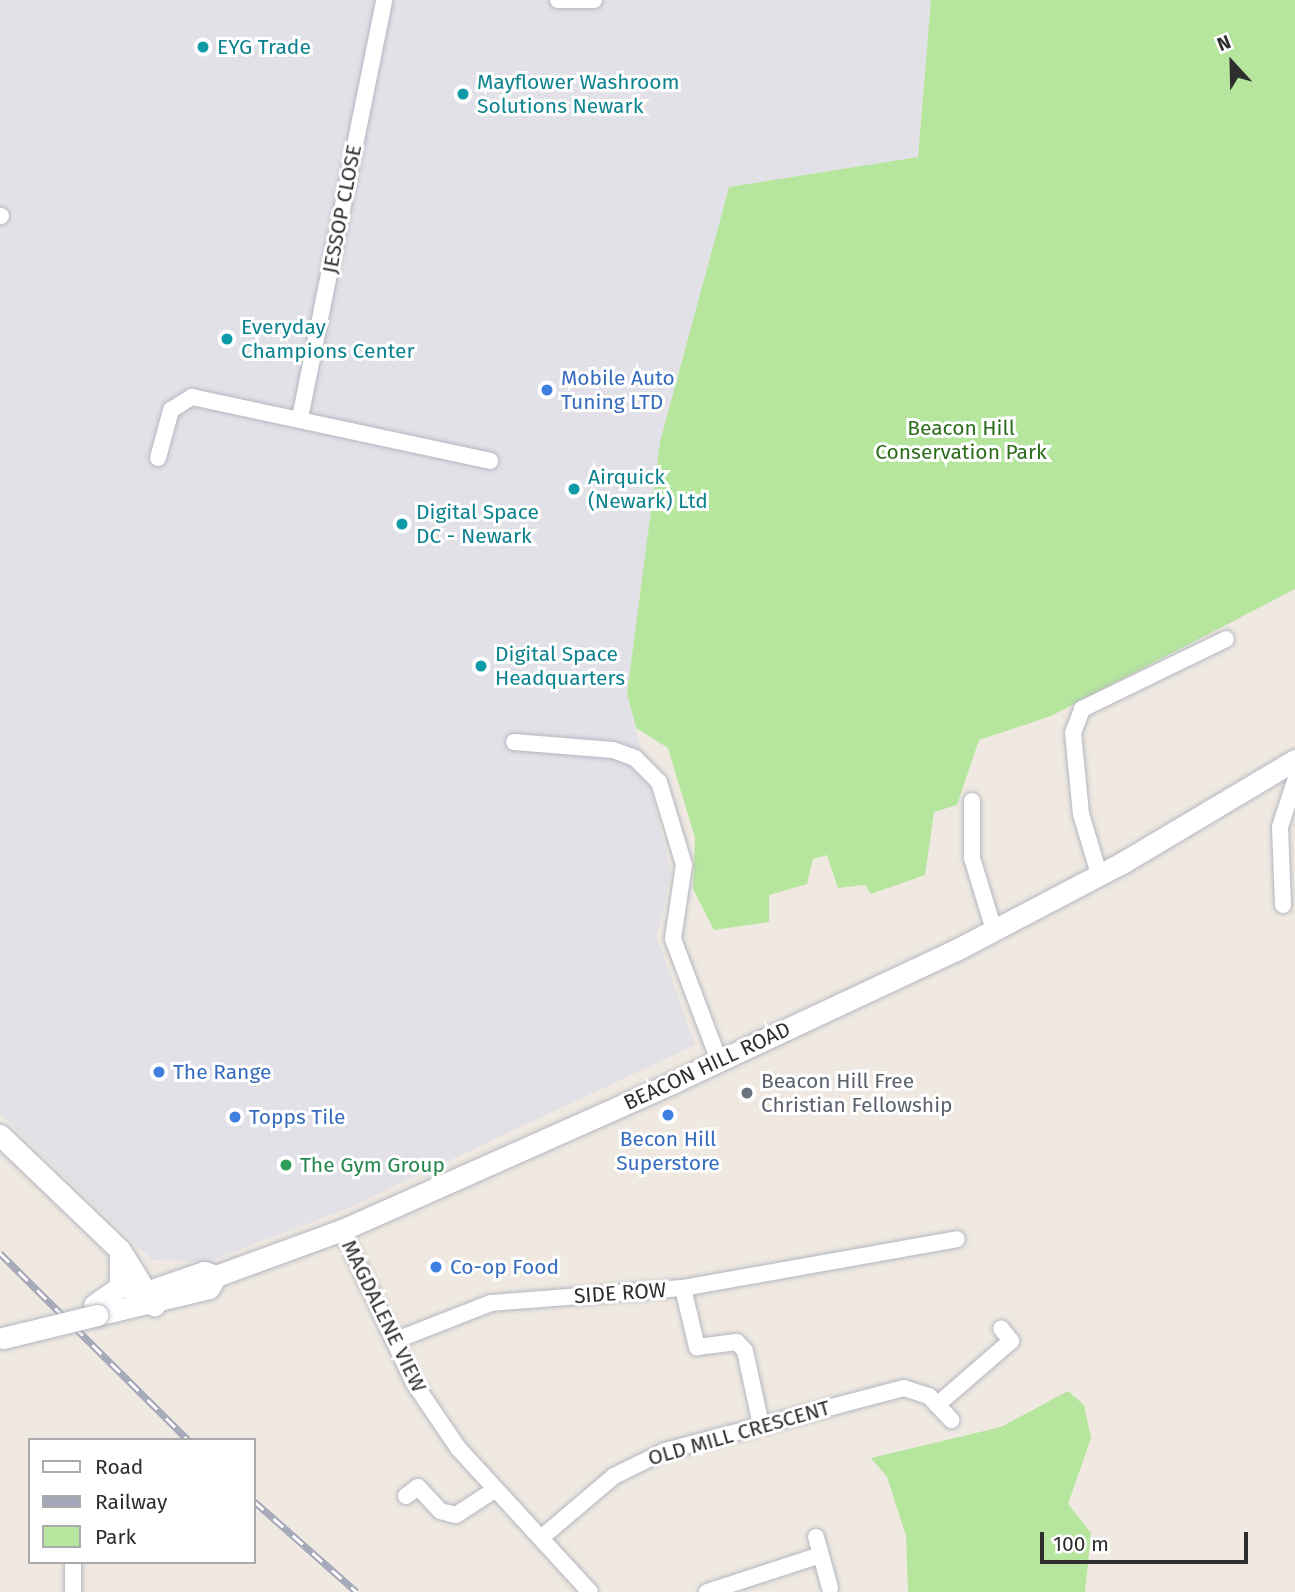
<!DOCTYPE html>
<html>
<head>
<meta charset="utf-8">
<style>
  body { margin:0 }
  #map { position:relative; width:1295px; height:1592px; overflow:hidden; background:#efe9e1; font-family:"Fira Sans",sans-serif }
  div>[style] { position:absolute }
  .industrial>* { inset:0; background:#e3e1e8 }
  .green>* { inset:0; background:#b6e59e }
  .roads { filter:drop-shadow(0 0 2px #b4b7c1) drop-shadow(0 0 2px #b4b7c1) }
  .street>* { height:16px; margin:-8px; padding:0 8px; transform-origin:8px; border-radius:8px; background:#fff }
  .secondary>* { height:21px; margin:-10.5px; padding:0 10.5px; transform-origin:10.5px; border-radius:10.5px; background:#fff }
  .rail>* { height:7px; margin-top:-3.5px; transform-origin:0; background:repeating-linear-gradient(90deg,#fff 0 13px,#a3a6b8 0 26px); box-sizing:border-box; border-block:2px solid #a3a6b8 }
  .bridges { filter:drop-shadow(0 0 2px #b4b7c1) drop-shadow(0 0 2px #b4b7c1) }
  .secondary-bridge>* { height:21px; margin:-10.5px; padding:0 10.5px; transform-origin:10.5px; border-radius:10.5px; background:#fff }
  .dots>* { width:19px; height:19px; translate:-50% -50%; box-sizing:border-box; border:4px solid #fff; border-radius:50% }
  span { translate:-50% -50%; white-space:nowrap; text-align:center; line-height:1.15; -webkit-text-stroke:6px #fff; paint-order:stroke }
  .culture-label { font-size:21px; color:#0d838f }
  .left { translate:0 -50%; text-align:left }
  .street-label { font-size:21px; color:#2e2e2e }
  .shop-label { font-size:21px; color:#366cbe }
  .park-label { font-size:21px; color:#2c6e1b }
  .worship-label { font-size:21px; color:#5b616d }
  .leisure-label { font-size:21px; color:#27864d }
  .legend { position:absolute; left:28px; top:1438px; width:228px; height:126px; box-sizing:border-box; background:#fff; border:2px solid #ababab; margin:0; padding:9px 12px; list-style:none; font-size:21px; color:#2e2e2e }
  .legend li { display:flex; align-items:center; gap:14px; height:35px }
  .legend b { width:35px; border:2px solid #ababab }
  .north { position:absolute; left:1197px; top:28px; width:70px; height:70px; -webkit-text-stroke:5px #fff; paint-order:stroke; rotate:338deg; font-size:19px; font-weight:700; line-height:28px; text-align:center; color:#2e2e2e }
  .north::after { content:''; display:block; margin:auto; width:24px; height:32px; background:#2e2e2e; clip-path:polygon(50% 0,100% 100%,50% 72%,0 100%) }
  .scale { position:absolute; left:1040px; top:1532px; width:208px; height:32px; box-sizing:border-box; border:4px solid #2e2e2e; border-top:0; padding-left:9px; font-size:21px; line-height:24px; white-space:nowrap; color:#2e2e2e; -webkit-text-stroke:5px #fff; paint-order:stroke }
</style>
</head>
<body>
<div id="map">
  <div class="industrial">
    <div style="clip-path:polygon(0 0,931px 0,918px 157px,729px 187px,660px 442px,627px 693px,671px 873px,657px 937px,695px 1045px,346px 1209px,207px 1262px,152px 1260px,0 1114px)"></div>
  </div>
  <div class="green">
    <div style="clip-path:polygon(931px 0,1295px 0,1295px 589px,1051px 716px,979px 740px,957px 805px,934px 812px,925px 875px,871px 894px,865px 885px,838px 888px,827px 855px,813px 859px,807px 884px,769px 895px,769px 922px,714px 930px,693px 889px,695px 838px,668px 748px,636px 728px,627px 693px,660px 442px,729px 187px,918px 157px)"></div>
    <div style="clip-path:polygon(1068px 1391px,1084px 1405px,1091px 1438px,1068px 1504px,1091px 1533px,1085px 1592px,908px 1592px,906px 1536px,887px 1477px,871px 1458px,1001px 1427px)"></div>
  </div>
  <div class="roads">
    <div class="street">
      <div style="left:558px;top:0;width:36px"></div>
      <div style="left:0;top:216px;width:1px"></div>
      <div style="left:300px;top:418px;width:426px;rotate:-78.6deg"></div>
      <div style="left:158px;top:458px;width:50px;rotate:-74.8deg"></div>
      <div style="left:171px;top:410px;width:25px;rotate:-32deg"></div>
      <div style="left:192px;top:397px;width:305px;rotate:12.1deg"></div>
      <div style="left:514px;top:742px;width:99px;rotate:4.6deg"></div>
      <div style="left:613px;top:750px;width:23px;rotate:20deg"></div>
      <div style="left:635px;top:758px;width:34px;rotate:45deg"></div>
      <div style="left:659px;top:782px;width:87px;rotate:73.2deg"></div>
      <div style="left:684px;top:865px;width:75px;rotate:98.5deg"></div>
      <div style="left:673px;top:939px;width:130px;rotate:69.3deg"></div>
      <div style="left:972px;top:801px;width:57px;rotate:90deg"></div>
      <div style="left:972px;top:858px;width:75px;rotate:73deg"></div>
      <div style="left:1099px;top:874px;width:63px;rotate:-106.7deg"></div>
      <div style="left:1081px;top:814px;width:81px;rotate:-95.6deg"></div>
      <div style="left:1073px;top:733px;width:26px;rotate:-69deg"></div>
      <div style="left:1082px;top:709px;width:160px;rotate:-25.9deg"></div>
      <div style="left:1283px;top:905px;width:78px;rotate:-92.2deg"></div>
      <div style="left:1280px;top:827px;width:48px;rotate:-71.9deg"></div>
      <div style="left:342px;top:1230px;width:169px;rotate:64.8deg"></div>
      <div style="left:414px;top:1383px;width:78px;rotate:55.9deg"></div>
      <div style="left:458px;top:1448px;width:195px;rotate:47.5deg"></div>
      <div style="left:683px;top:1288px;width:61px;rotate:76.7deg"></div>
      <div style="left:697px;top:1347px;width:40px;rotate:-7.1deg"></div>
      <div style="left:737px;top:1342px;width:12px;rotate:48deg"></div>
      <div style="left:745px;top:1351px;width:76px;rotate:77.8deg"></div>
      <div style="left:394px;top:1341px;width:104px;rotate:-21.4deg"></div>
      <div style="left:491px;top:1303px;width:193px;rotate:-4.5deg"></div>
      <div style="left:683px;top:1288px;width:278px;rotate:-10.1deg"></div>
      <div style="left:937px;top:1405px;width:98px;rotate:-40.9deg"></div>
      <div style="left:1011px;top:1341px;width:16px;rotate:-128deg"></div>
      <div style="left:406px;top:1496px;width:15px;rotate:-37deg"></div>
      <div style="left:418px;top:1487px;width:33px;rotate:47deg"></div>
      <div style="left:440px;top:1511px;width:16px;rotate:14deg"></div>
      <div style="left:456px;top:1515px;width:44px;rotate:-33deg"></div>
      <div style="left:816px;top:1537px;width:53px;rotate:74.6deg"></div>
      <div style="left:541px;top:1538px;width:96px;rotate:-40.3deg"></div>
      <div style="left:614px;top:1476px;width:57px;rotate:-26.1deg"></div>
      <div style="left:665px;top:1451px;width:247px;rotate:-14.8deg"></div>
      <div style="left:904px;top:1388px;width:26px;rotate:18deg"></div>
      <div style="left:929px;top:1396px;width:33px;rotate:47deg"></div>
      <div style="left:73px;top:1562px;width:30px;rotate:90deg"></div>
      <div style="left:707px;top:1592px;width:119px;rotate:-18.1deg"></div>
    </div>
    <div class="secondary">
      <div style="left:0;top:1135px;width:166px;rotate:43.8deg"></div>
      <div style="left:120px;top:1250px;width:65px;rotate:58.3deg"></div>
      <div style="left:135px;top:1296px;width:73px;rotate:-19.2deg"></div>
      <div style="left:204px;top:1272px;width:13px;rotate:18deg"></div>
      <div style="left:94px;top:1305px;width:32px;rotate:-35deg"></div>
      <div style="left:120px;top:1287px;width:36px;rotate:-90deg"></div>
      <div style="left:97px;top:1315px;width:115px;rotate:-13.6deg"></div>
      <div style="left:209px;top:1288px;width:14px;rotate:-60deg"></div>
      <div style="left:216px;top:1276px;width:134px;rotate:-20.1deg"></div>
      <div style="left:342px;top:1230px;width:366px;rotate:-24deg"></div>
      <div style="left:676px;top:1081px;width:309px;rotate:-25.1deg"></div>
      <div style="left:956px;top:950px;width:187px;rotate:-27.7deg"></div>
      <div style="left:1122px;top:863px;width:201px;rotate:-30.8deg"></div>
    </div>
  </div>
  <div class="rail">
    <div style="left:0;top:1253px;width:265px;rotate:44.8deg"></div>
    <div style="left:254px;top:1501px;width:137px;rotate:41.5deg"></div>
  </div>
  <div class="bridges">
    <div class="secondary-bridge">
      <div style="left:3px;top:1338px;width:97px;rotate:-13.7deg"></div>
    </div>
  </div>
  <div class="dots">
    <div style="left:203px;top:47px;background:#0f9aa8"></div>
    <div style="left:463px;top:94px;background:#0f9aa8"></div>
    <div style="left:227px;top:339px;background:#0f9aa8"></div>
    <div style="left:547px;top:390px;background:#3f7fe0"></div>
    <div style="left:574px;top:489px;background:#0f9aa8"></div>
    <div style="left:402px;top:524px;background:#0f9aa8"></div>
    <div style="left:481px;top:666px;background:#0f9aa8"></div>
    <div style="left:159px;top:1072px;background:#3f7fe0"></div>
    <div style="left:747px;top:1093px;background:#6b7280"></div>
    <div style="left:668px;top:1115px;background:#3f7fe0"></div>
    <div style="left:235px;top:1117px;background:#3f7fe0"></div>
    <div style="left:286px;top:1165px;background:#2e9e5b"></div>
    <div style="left:436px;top:1267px;background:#3f7fe0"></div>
  </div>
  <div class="culture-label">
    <span class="left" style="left:217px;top:47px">EYG Trade</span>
    <span class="left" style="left:477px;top:94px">Mayflower Washroom<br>Solutions Newark</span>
    <span class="left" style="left:241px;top:339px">Everyday<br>Champions Center</span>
    <span class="left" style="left:588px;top:489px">Airquick<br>(Newark) Ltd</span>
    <span class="left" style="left:416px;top:524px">Digital Space<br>DC - Newark</span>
    <span class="left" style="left:495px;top:666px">Digital Space<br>Headquarters</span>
  </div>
  <div class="street-label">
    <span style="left:342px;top:209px;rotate:-79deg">JESSOP CLOSE</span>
    <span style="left:707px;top:1066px;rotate:-25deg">BEACON HILL ROAD</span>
    <span style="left:620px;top:1293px;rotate:-4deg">SIDE ROW</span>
    <span style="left:384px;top:1316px;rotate:64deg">MAGDALENE VIEW</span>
    <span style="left:739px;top:1433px;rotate:-16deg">OLD MILL CRESCENT</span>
  </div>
  <div class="shop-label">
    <span class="left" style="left:561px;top:390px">Mobile Auto<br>Tuning LTD</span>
    <span class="left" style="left:173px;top:1072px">The Range</span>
    <span class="left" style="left:249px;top:1117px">Topps Tile</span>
    <span style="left:668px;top:1151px">Becon Hill<br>Superstore</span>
    <span class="left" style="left:450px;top:1267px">Co-op Food</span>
  </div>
  <div class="park-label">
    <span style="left:961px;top:440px">Beacon Hill<br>Conservation Park</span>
  </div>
  <div class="worship-label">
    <span class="left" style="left:761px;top:1093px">Beacon Hill Free<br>Christian Fellowship</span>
  </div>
  <div class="leisure-label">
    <span class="left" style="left:300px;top:1165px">The Gym Group</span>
  </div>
  <ul class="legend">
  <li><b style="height:9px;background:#fff"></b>Road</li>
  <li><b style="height:9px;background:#a3a6b8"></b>Railway</li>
  <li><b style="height:19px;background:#b6e59e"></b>Park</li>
  </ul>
  <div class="north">N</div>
  <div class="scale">100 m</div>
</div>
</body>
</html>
